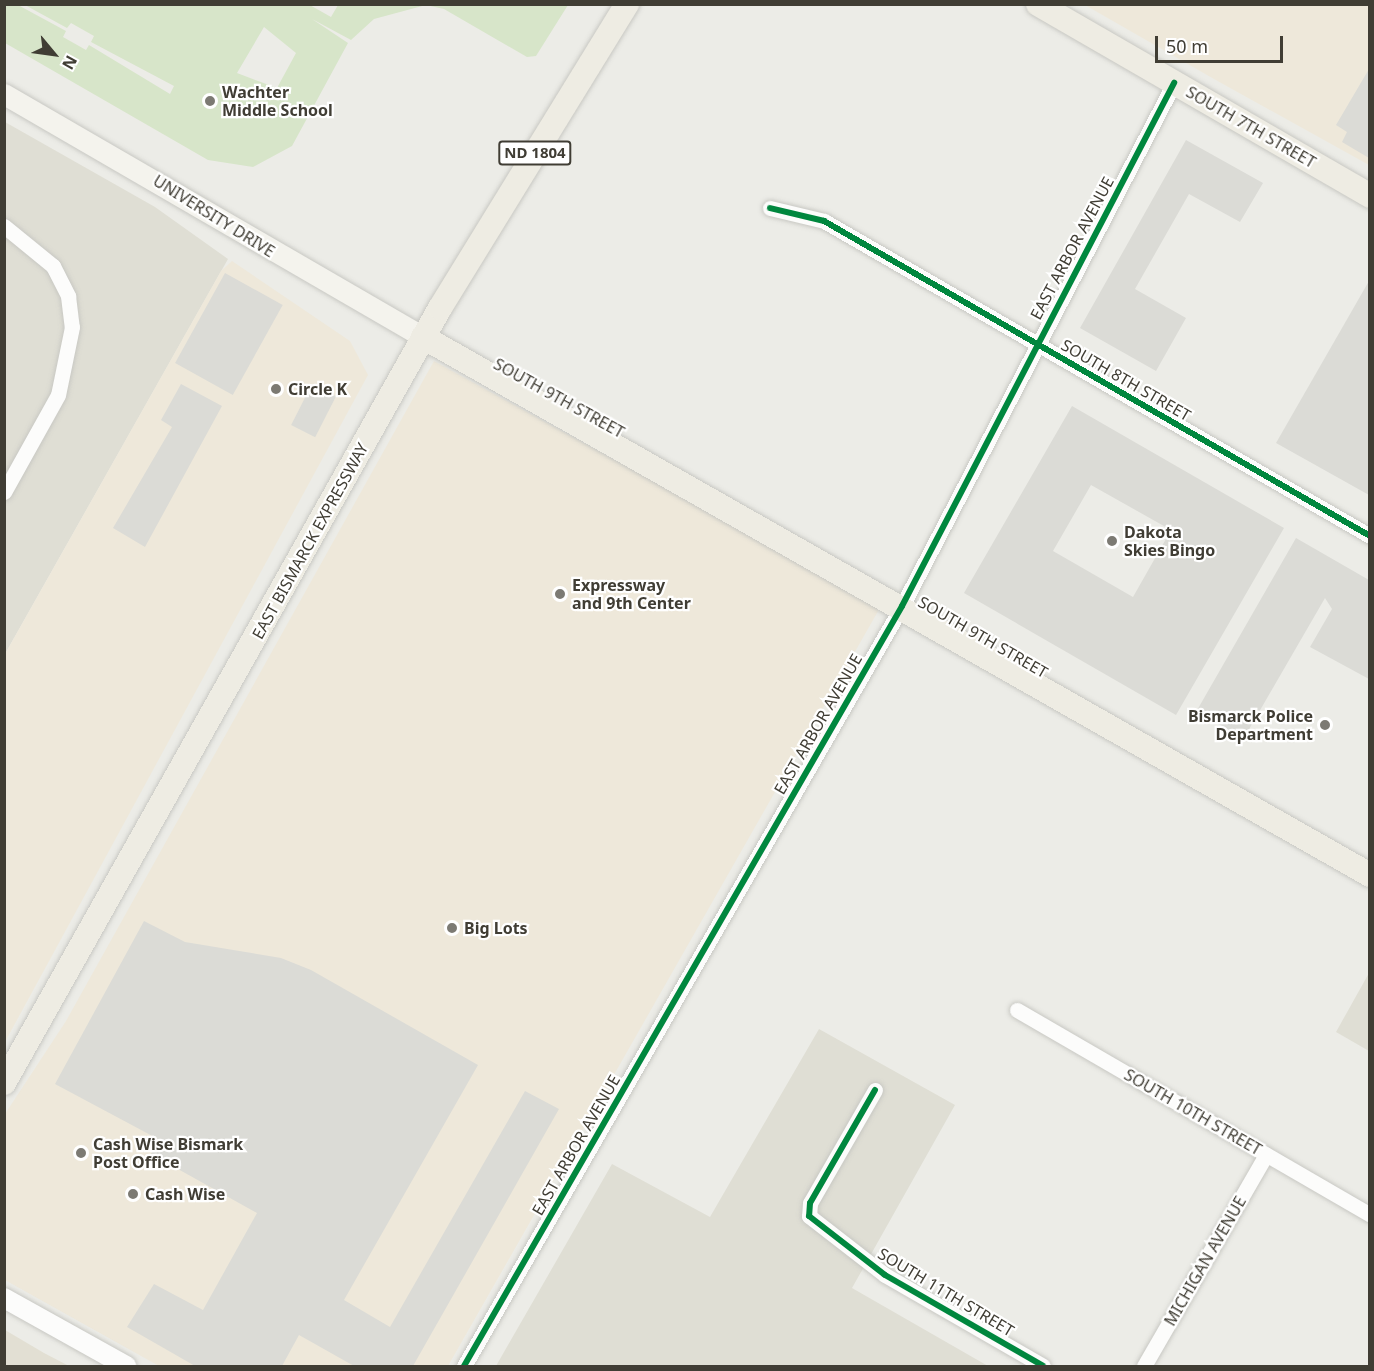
<!DOCTYPE html>
<html>
<head>
<meta charset="utf-8">
<style>
  body { margin:0 }
  #map { position:relative; width:1374px; height:1371px; overflow:hidden; background:#ecece7; font-family:"Noto Sans",sans-serif }
  div>[style] { position:absolute }
  .residential>* { inset:0; background:#dfded4 }
  .commercial>* { inset:0; background:#eee8da }
  .education>* { inset:0; background:#e2dfd3 }
  .green>* { inset:0; background:#d7e5c9 }
  .parking>* { inset:0; background:#dbdbd6; transform-origin:0 0 }
  .roads { filter:drop-shadow(0 0 2px #c8c8c3) drop-shadow(0 0 2px #c8c8c3) }
  .minor>* { height:15px; margin:-7.5px; padding:0 7.5px; transform-origin:7.5px; border-radius:7.5px; background:#fcfcfb }
  .tertiary>* { height:20px; margin:-10px; padding:0 10px; transform-origin:10px; border-radius:10px; background:#fcfcfb }
  .secondary>* { height:21px; margin:-10.5px; padding:0 10.5px; transform-origin:10.5px; border-radius:10.5px; background:#f4f3ed }
  .primary>* { height:24px; margin:-12px; padding:0 12px; transform-origin:12px; border-radius:12px; background:#eeece3 }
  .cycleway>* { height:6px; margin:-3px; padding:0 3px; transform-origin:3px; border-radius:3px; background:#00873e }
  .dots>* { width:16px; height:16px; translate:-50% -50%; box-sizing:border-box; border:3px solid #fff; border-radius:50% }
  span { translate:-50% -50%; white-space:nowrap; text-align:center; line-height:1.15; -webkit-text-stroke:4.5px #fff; paint-order:stroke }
  .shield-label span { padding:2px 4px; background:#fff; border:2px solid; border-radius:4px; -webkit-text-stroke-width:0 }
  .shield-label { font-size:15px; color:#403d34; font-weight:700 }
  .poi-label { font-size:16px; color:#403d34; font-weight:700 }
  .left { translate:0 -50%; text-align:left }
  .right { translate:-100% -50%; text-align:right }
  .street-label { font-size:16px; color:#403d34 }
  .frame { position:absolute; inset:0; border:6px solid #403d34; pointer-events:none }
  .north { position:absolute; left:24px; top:24px; width:60px; height:60px; -webkit-text-stroke:4px #fff; paint-order:stroke; rotate:119deg; font-size:16px; font-weight:700; line-height:24px; text-align:center; color:#403d34 }
  .north::after { content:''; display:block; margin:auto; width:21px; height:27px; background:#403d34; clip-path:polygon(50% 0,100% 100%,50% 72%,0 100%) }
  .scale { position:absolute; left:1155px; top:36px; width:128px; height:27px; box-sizing:border-box; border:3px solid #403d34; border-top:0; padding-left:8px; font-size:18px; line-height:21px; white-space:nowrap; color:#403d34; -webkit-text-stroke:4px #fff; paint-order:stroke }
</style>
</head>
<body>
<div id="map">
  <div class="residential">
    <div style="clip-path:polygon(5px 122px,155px 207px,228px 259px,5px 654px)"></div>
    <div style="clip-path:polygon(1369px 973px,1370px 1051px,1369px 1051px,1336px 1032px)"></div>
    <div style="clip-path:polygon(819px 1029px,955px 1105px,852px 1288px,988px 1366px,496px 1366px,612px 1164px,710px 1217px)"></div>
  </div>
  <div class="commercial">
    <div style="clip-path:polygon(1085px 5px,1369px 5px,1369px 165px,1214px 79px)"></div>
    <div style="clip-path:polygon(232px 261px,350px 341px,368px 375px,5px 1042px,5px 654px,221px 271px)"></div>
    <div style="clip-path:polygon(434px 361px,881px 606px,448px 1366px,159px 1366px,5px 1280px,5px 1114px,66px 1021px)"></div>
  </div>
  <div class="education">
    <div style="clip-path:polygon(5px 1330px,44px 1353px,69px 1366px,5px 1366px)"></div>
  </div>
  <div class="green">
    <div style="clip-path:polygon(evenodd,308px 4px,331px 17px,338px 5px,568px 5px,536px 56px,527px 57px,444px 9px,426px 5px,374px 19px,351px 40px,312px 19px,348px 43px,292px 146px,253px 167px,208px 160px,5px 43px,5px 5px,18px 5px,66px 31px,63px 37px,86px 50px,89px 45px,170px 94px,174px 86px,91px 42px,94px 36px,71px 23px,67px 28px,25px 5px,308px 4px,264px 27px,296px 53px,277px 88px,237px 73px,264px 27px)"></div>
  </div>
  <div class="parking">
    <div style="clip-path:polygon(1369px 69px,1370px 69px,1369px 158px,1342px 142px,1347px 132px,1336px 125px)"></div>
    <div style="clip-path:polygon(1186px 140px,1263px 183px,1240px 222px,1189px 194px,1135px 289px,1186px 318px,1156px 371px,1080px 328px)"></div>
    <div style="left:225px;top:273px;width:66px;height:103px;rotate:29deg"></div>
    <div style="clip-path:polygon(1369px 281px,1369px 495px,1276px 443px)"></div>
    <div style="clip-path:polygon(181px 384px,222px 406px,145px 547px,113px 528px,172px 427px,161px 420px)"></div>
    <div style="left:312px;top:384px;width:27px;height:46px;rotate:27deg"></div>
    <div style="clip-path:polygon(evenodd,1072px 406px,1284px 528px,1176px 715px,964px 593px,1072px 406px,1091px 485px,1171px 530px,1133px 597px,1053px 551px,1091px 485px)"></div>
    <div style="clip-path:polygon(1296px 538px,1369px 580px,1369px 679px,1310px 647px,1332px 609px,1325px 598px,1244px 738px,1196px 712px)"></div>
    <div style="clip-path:polygon(144px 921px,185px 942px,281px 958px,311px 970px,478px 1065px,344px 1300px,390px 1327px,525px 1091px,559px 1109px,413px 1366px,354px 1366px,299px 1335px,282px 1366px,195px 1366px,127px 1327px,154px 1284px,203px 1310px,257px 1213px,151px 1154px,158px 1139px,55px 1084px)"></div>
  </div>
  <div class="roads">
    <div class="minor">
      <div style="left:770px;top:208px;width:56px;rotate:13.5deg"></div>
      <div style="left:824px;top:221px;width:630px;rotate:29.98deg"></div>
      <div style="left:4px;top:226px;width:63px;rotate:39.2deg"></div>
      <div style="left:53px;top:266px;width:34px;rotate:63deg"></div>
      <div style="left:68px;top:296px;width:31px;rotate:83deg"></div>
      <div style="left:72px;top:327px;width:69px;rotate:101.6deg"></div>
      <div style="left:58px;top:395px;width:111px;rotate:119.1deg"></div>
      <div style="left:1017px;top:1010px;width:408px;rotate:30.1deg"></div>
      <div style="left:875px;top:1090px;width:130px;rotate:119.9deg"></div>
      <div style="left:810px;top:1203px;width:13px;rotate:94deg"></div>
      <div style="left:809px;top:1216px;width:96px;rotate:37.8deg"></div>
      <div style="left:885px;top:1275px;width:182px;rotate:29.9deg"></div>
      <div style="left:464px;top:1366px;width:877px;rotate:-60.04deg"></div>
      <div style="left:902px;top:606px;width:590px;rotate:-62.52deg"></div>
      <div style="left:1144px;top:1366px;width:244px;rotate:-60deg"></div>
    </div>
    <div class="tertiary">
      <div style="left:4px;top:1298px;width:140px;rotate:29.1deg"></div>
    </div>
    <div class="secondary">
      <div style="left:4px;top:94px;width:484px;rotate:30.1deg"></div>
    </div>
    <div class="primary">
      <div style="left:1038px;top:4px;width:384px;rotate:30deg"></div>
      <div style="left:423px;top:337px;width:1089px;rotate:29.6deg"></div>
      <div style="left:4px;top:1083px;width:889px;rotate:-60.64deg"></div>
      <div style="left:440px;top:308px;width:357px;rotate:-58.4deg"></div>
    </div>
  </div>
  <div class="cycleway">
    <div style="left:770px;top:208px;width:56px;rotate:13.5deg"></div>
    <div style="left:824px;top:221px;width:630px;rotate:29.98deg"></div>
    <div style="left:875px;top:1090px;width:130px;rotate:119.9deg"></div>
    <div style="left:810px;top:1203px;width:13px;rotate:94deg"></div>
    <div style="left:809px;top:1216px;width:96px;rotate:37.8deg"></div>
    <div style="left:885px;top:1275px;width:182px;rotate:29.9deg"></div>
    <div style="left:464px;top:1366px;width:877px;rotate:-60.04deg"></div>
    <div style="left:902px;top:606px;width:590px;rotate:-62.52deg"></div>
  </div>
  <div class="dots">
    <div style="left:210px;top:101px;background:#7c7a73"></div>
    <div style="left:276px;top:389px;background:#7c7a73"></div>
    <div style="left:1112px;top:541px;background:#7c7a73"></div>
    <div style="left:560px;top:594px;background:#7c7a73"></div>
    <div style="left:1325px;top:725px;background:#7c7a73"></div>
    <div style="left:452px;top:928px;background:#7c7a73"></div>
    <div style="left:81px;top:1153px;background:#7c7a73"></div>
    <div style="left:133px;top:1194px;background:#7c7a73"></div>
  </div>
  <div class="shield-label">
    <span style="left:535px;top:153px">ND 1804</span>
  </div>
  <div class="poi-label">
    <span class="left" style="left:222px;top:101px">Wachter<br>Middle School</span>
    <span class="left" style="left:288px;top:389px">Circle K</span>
    <span class="left" style="left:1124px;top:541px">Dakota<br>Skies Bingo</span>
    <span class="left" style="left:572px;top:594px">Expressway<br>and 9th Center</span>
    <span class="right" style="left:1313px;top:725px">Bismarck Police<br>Department</span>
    <span class="left" style="left:464px;top:928px">Big Lots</span>
    <span class="left" style="left:93px;top:1153px">Cash Wise Bismark<br>Post Office</span>
    <span class="left" style="left:145px;top:1194px">Cash Wise</span>
  </div>
  <div class="street-label">
    <span style="left:1251px;top:127px;rotate:30deg">SOUTH 7TH STREET</span>
    <span style="left:214px;top:216px;rotate:32deg">UNIVERSITY DRIVE</span>
    <span style="left:1072px;top:248px;rotate:-62deg">EAST ARBOR AVENUE</span>
    <span style="left:1126px;top:380px;rotate:30deg">SOUTH 8TH STREET</span>
    <span style="left:559px;top:398px;rotate:29deg">SOUTH 9TH STREET</span>
    <span style="left:310px;top:541px;rotate:-61deg">EAST BISMARCK EXPRESSWAY</span>
    <span style="left:983px;top:637px;rotate:30deg">SOUTH 9TH STREET</span>
    <span style="left:818px;top:724px;rotate:-60deg">EAST ARBOR AVENUE</span>
    <span style="left:1193px;top:1112px;rotate:30deg">SOUTH 10TH STREET</span>
    <span style="left:576px;top:1145px;rotate:-60deg">EAST ARBOR AVENUE</span>
    <span style="left:1205px;top:1261px;rotate:-60deg">MICHIGAN AVENUE</span>
    <span style="left:946px;top:1292px;rotate:31deg">SOUTH 11TH STREET</span>
  </div>
  <div class="frame"></div>
  <div class="north">N</div>
  <div class="scale">50 m</div>
</div>
</body>
</html>
